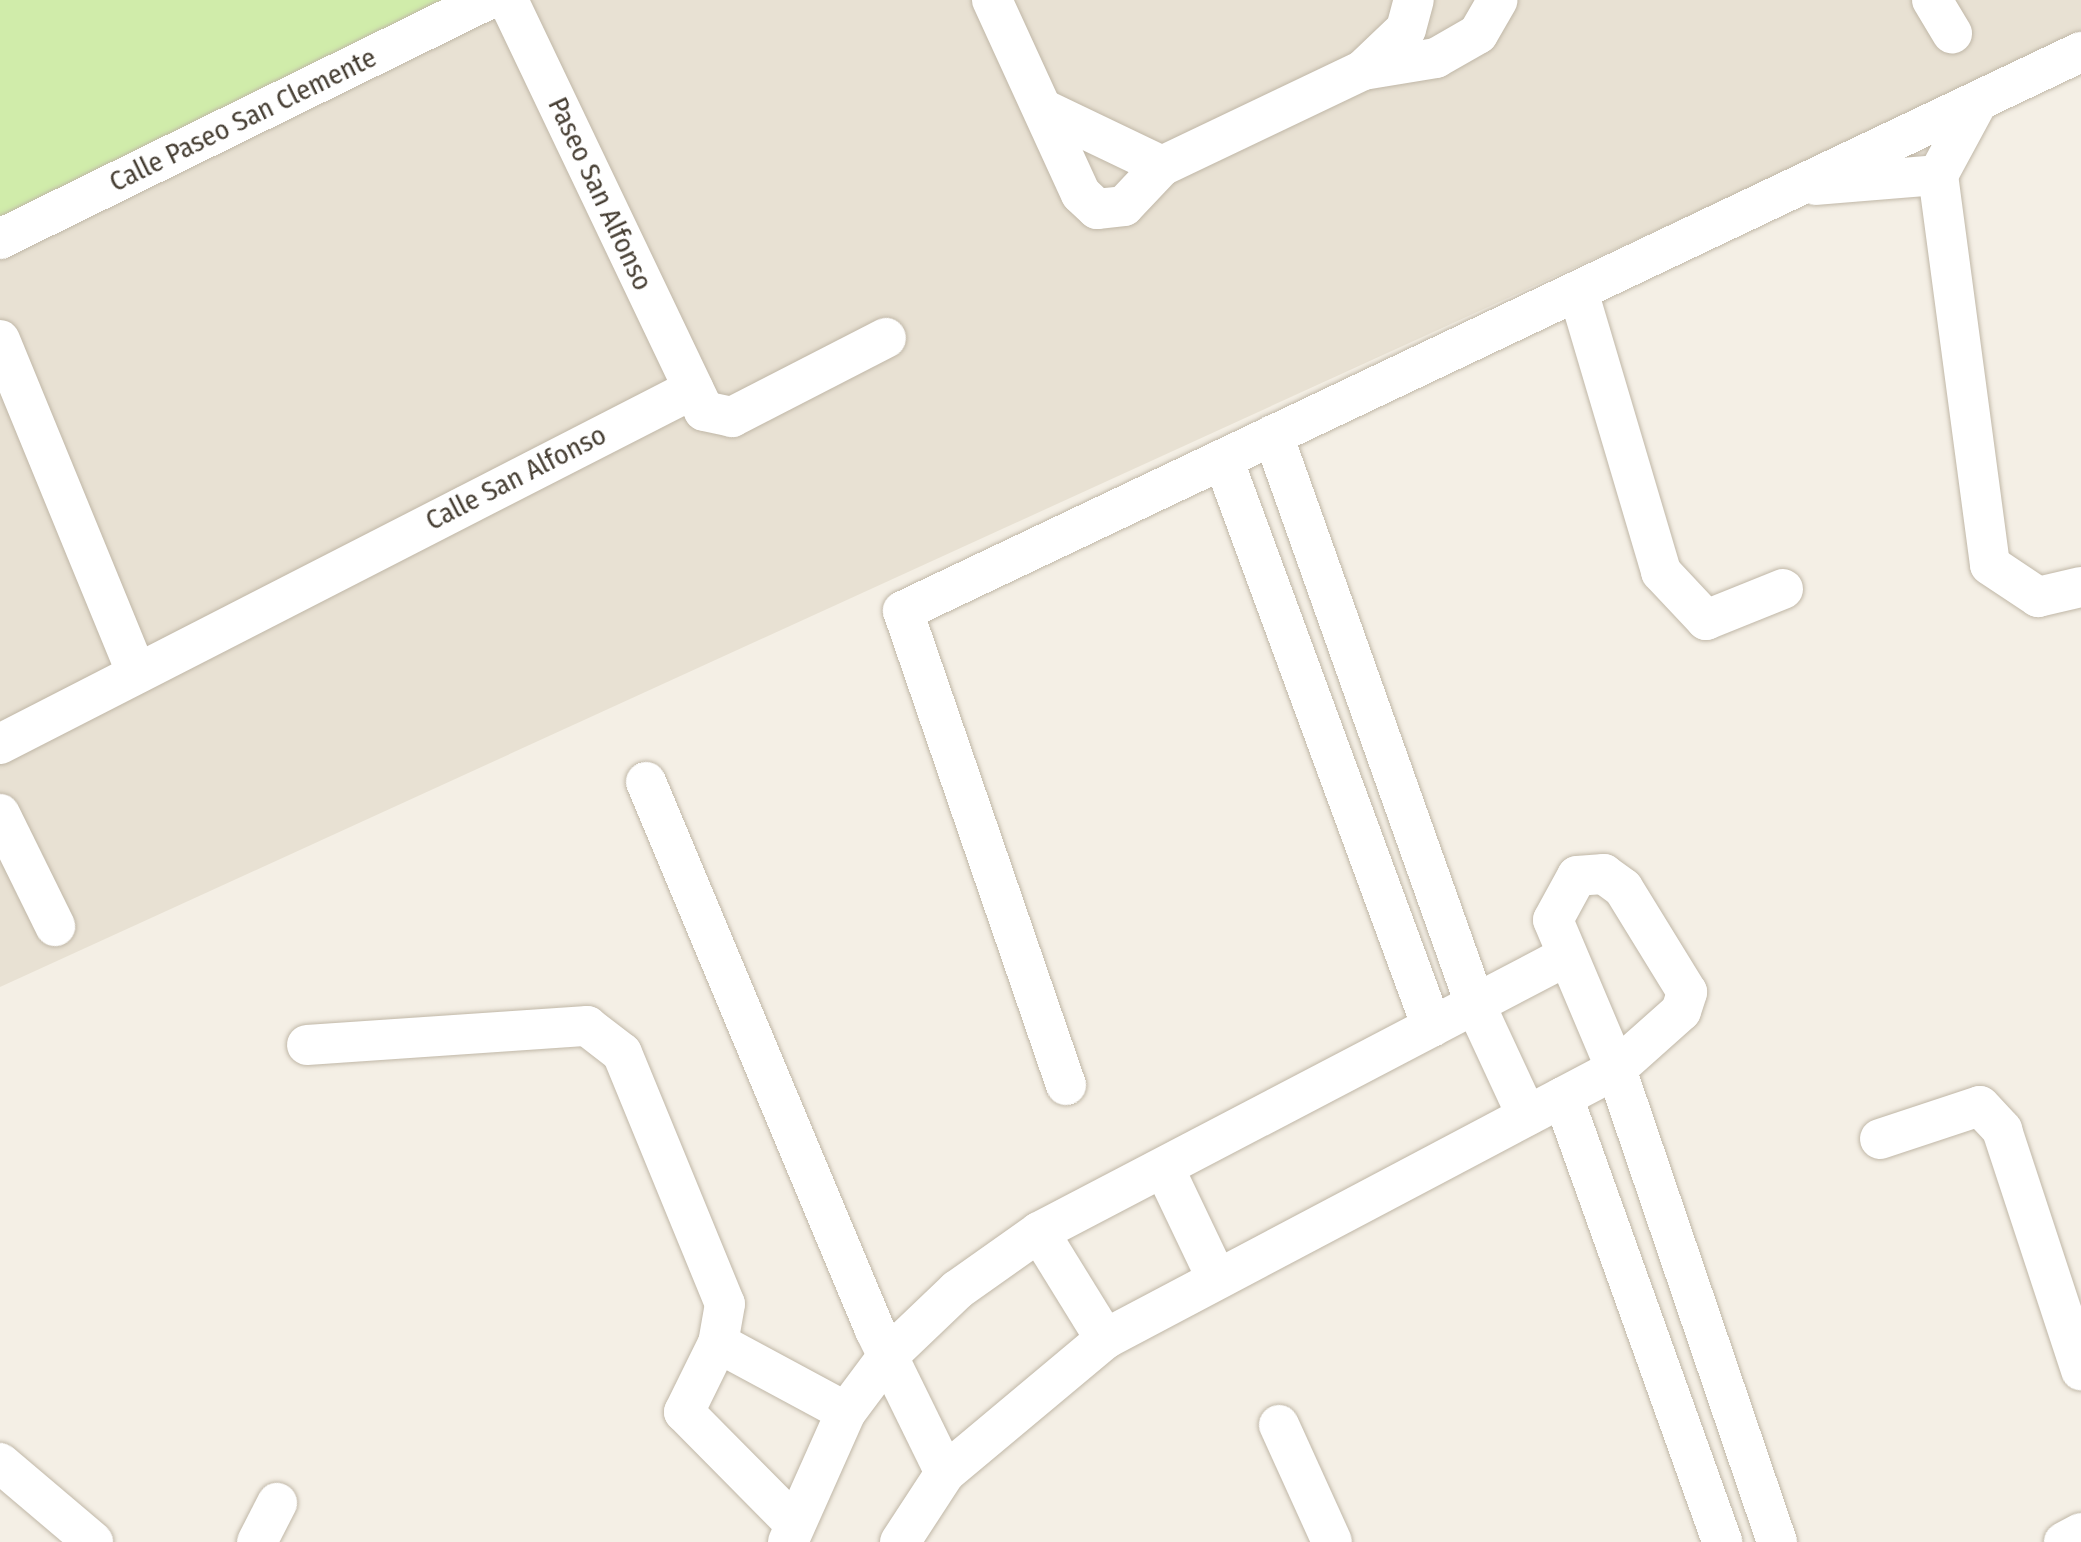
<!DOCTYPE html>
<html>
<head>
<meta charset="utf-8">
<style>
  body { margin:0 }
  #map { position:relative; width:2081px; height:1542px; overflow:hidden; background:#f4efe5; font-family:"Fira Sans Condensed",sans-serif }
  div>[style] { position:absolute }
  .residential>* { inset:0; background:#e8e1d3 }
  .green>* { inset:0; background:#d0ecaa }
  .roads { filter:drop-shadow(0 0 2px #c0b7a7) drop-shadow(0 0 2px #c0b7a7) }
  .minor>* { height:40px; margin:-20px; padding:0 20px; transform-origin:20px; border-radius:20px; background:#fff }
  span { translate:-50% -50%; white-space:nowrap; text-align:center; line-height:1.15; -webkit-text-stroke:10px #fff; paint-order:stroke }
  .street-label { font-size:28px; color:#473f34 }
</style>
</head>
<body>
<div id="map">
  <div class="residential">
    <div style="clip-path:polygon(0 0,2081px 0,2081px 36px,0 987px)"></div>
  </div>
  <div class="green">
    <div style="clip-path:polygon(0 0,450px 0,0 225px)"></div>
  </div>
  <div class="roads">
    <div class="minor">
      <div style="left:508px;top:0;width:455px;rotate:64.5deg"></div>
      <div style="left:704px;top:411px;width:29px;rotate:12deg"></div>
      <div style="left:732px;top:417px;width:173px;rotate:-27.2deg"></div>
      <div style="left:992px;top:0;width:213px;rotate:65.4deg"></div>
      <div style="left:1081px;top:194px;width:22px;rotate:43deg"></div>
      <div style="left:1097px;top:209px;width:27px;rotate:-6deg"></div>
      <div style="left:1124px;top:206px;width:55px;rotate:-46.5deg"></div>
      <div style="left:1932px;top:0;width:39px;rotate:59deg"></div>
      <div style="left:1363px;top:70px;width:74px;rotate:-9.3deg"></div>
      <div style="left:1436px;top:58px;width:48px;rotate:-29.7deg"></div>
      <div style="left:1478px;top:34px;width:39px;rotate:-60deg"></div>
      <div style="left:1978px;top:101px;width:84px;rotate:118.4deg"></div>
      <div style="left:1938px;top:175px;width:393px;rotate:82.4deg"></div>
      <div style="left:1990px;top:565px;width:58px;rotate:33.7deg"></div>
      <div style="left:2038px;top:597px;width:44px;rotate:-13.1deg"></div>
      <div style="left:1043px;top:109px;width:132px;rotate:25.6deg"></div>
      <div style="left:1162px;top:166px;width:223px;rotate:-25.5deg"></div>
      <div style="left:1363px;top:70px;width:59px;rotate:-43.6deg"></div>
      <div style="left:1406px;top:29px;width:30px;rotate:-75deg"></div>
      <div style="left:1816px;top:185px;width:122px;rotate:-4.7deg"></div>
      <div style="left:0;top:239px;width:542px;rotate:-26.14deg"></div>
      <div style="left:1578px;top:291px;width:293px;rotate:73.5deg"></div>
      <div style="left:1661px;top:572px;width:66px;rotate:46.8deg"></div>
      <div style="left:1706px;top:620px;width:83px;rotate:-21.9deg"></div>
      <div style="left:0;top:340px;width:358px;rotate:67.7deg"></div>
      <div style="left:1273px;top:435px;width:604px;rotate:70.45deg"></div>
      <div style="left:1475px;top:1004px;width:123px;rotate:65.1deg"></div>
      <div style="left:1223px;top:459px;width:605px;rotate:69.8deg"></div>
      <div style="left:0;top:744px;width:779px;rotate:-27.12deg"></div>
      <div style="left:646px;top:782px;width:594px;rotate:67.32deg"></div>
      <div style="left:875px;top:1330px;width:159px;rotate:63.9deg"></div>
      <div style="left:0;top:814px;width:125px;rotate:63.8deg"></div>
      <div style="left:307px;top:1045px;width:281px;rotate:-3.9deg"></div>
      <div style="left:587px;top:1026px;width:44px;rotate:37.6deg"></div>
      <div style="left:622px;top:1053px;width:271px;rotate:67.7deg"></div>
      <div style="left:725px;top:1304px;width:40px;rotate:100deg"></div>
      <div style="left:718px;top:1343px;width:77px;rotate:116.2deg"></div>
      <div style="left:684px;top:1412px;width:156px;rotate:45.3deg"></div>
      <div style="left:1066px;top:1085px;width:501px;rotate:-108.98deg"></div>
      <div style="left:903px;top:611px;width:1304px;rotate:-25.39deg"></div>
      <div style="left:1563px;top:1097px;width:473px;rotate:70.3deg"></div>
      <div style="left:1880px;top:1139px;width:105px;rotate:-18.3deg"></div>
      <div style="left:1980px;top:1106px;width:33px;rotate:47deg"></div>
      <div style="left:2002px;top:1130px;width:253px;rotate:71.8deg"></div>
      <div style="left:1164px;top:1168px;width:123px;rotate:64.5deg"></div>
      <div style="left:1039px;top:1232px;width:126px;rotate:58.3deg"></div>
      <div style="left:718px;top:1343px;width:145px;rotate:28.3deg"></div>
      <div style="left:1279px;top:1425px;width:128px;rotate:65.6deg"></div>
      <div style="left:0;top:1463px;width:122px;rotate:40.3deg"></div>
      <div style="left:257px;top:1542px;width:44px;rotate:-62.9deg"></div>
      <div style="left:788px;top:1542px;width:142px;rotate:-66deg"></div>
      <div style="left:846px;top:1412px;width:69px;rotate:-53.3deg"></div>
      <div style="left:887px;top:1357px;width:97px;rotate:-43.7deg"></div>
      <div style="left:957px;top:1290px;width:100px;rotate:-35.3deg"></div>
      <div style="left:1039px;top:1232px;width:594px;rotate:-27.6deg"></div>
      <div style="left:900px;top:1542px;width:82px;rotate:-56.9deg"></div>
      <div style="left:945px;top:1473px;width:209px;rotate:-39.9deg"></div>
      <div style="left:1105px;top:1339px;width:578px;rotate:-27.85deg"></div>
      <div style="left:1616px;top:1069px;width:87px;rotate:-41.7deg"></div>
      <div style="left:1681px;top:1011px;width:20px;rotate:-72deg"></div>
      <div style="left:1687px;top:992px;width:122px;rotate:-121.6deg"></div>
      <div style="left:1623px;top:888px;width:24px;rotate:-144deg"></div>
      <div style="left:1604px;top:874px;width:27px;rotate:176deg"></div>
      <div style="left:1577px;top:876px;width:50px;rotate:118.6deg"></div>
      <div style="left:1553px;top:920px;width:162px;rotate:67.1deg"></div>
      <div style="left:1616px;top:1069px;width:500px;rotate:71.2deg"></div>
      <div style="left:2064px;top:1542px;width:19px;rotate:-28deg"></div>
    </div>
  </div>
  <div class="street-label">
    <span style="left:243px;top:120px;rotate:-26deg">Calle Paseo San Clemente</span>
    <span style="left:600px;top:194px;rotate:65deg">Paseo San Alfonso</span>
    <span style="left:516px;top:478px;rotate:-27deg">Calle San Alfonso</span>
  </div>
</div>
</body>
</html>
